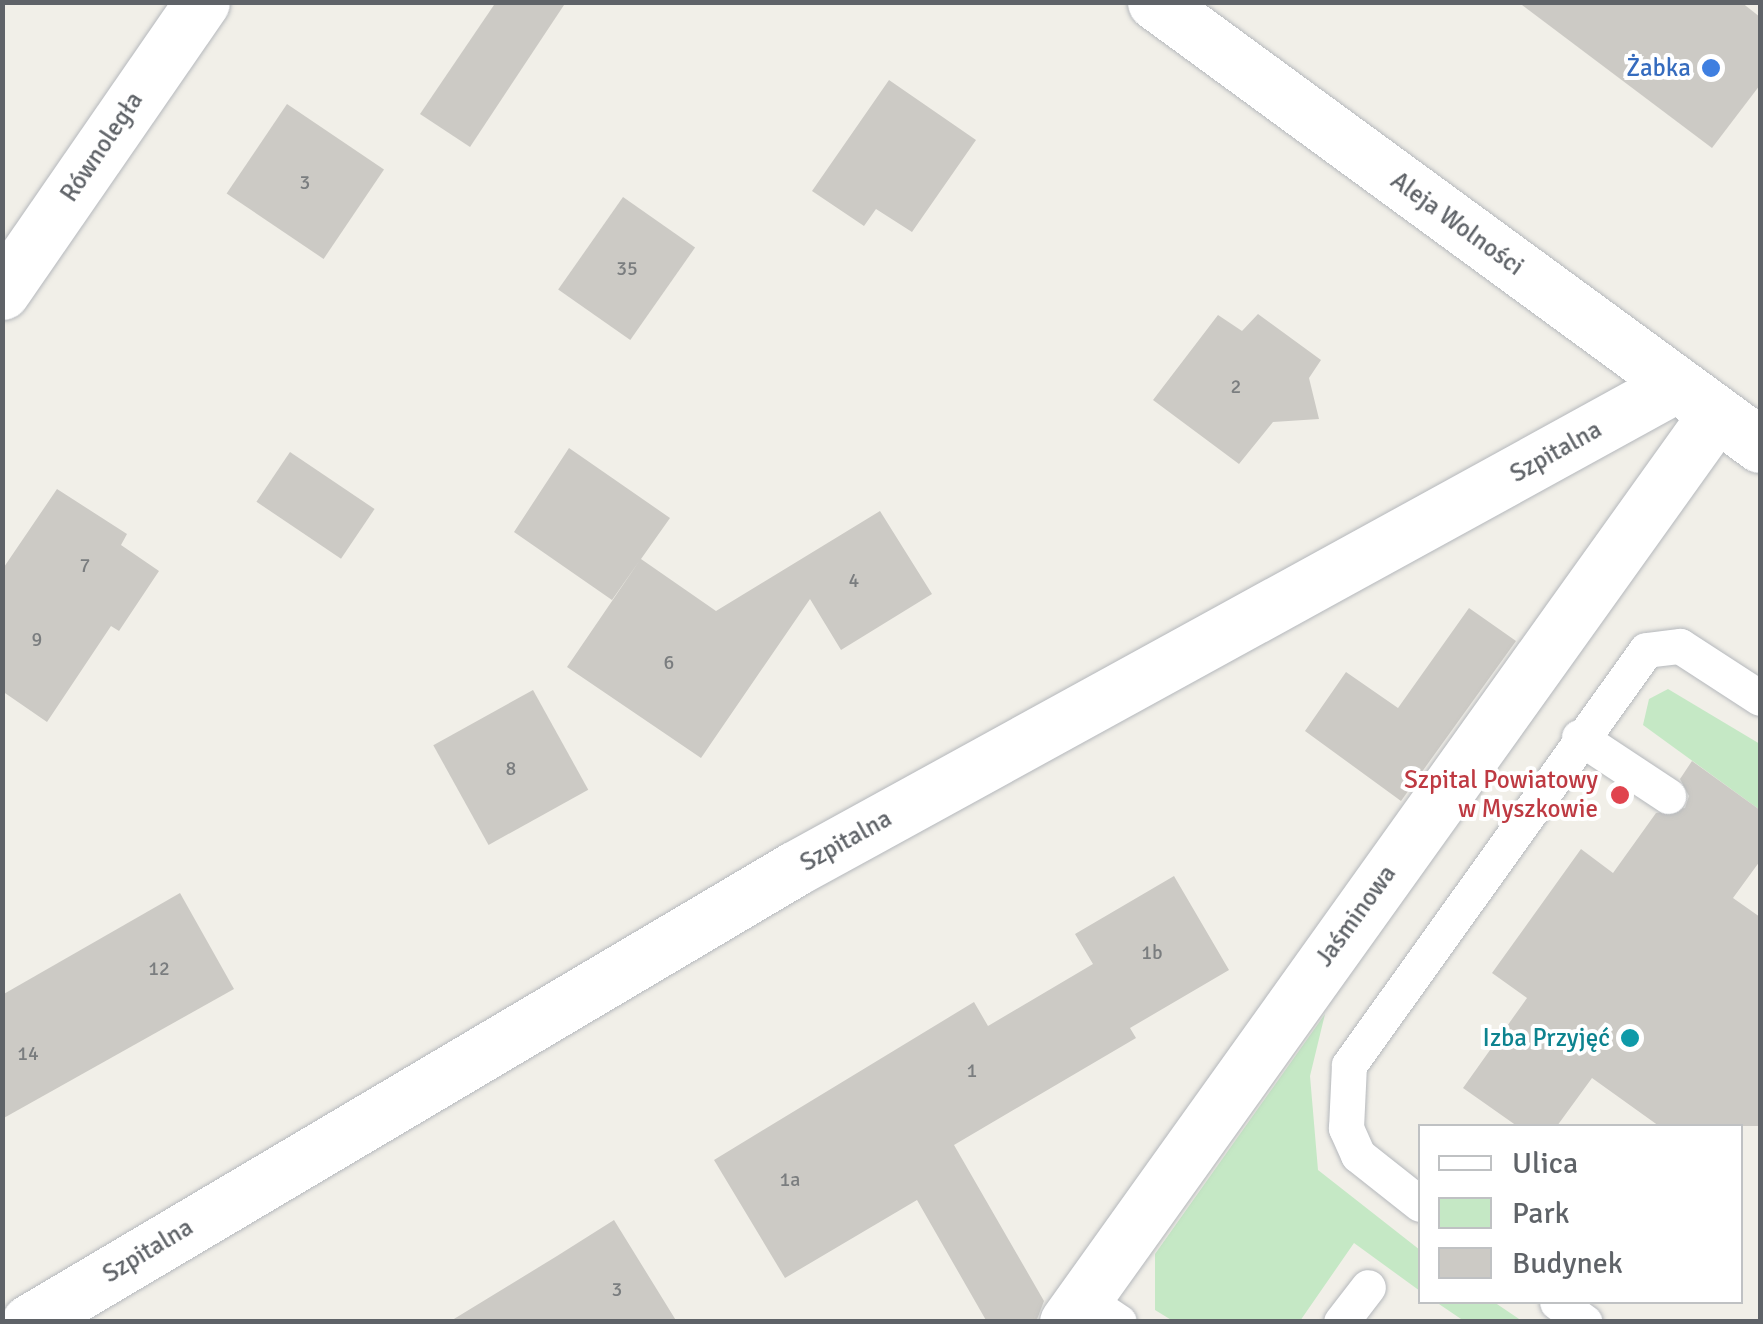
<!DOCTYPE html>
<html>
<head>
<meta charset="utf-8">
<style>
  body { margin:0 }
  #map { position:relative; width:1763px; height:1324px; overflow:hidden; background:#f1efe8; font-family:Signika,sans-serif }
  div>[style] { position:absolute }
  .green>* { inset:0; background:#c5e8c5 }
  .building>* { inset:0; background:#cccac5; transform-origin:0 0 }
  .roads { filter:drop-shadow(0 0 2px #b5b8bc) drop-shadow(0 0 2px #b5b8bc) }
  .service>* { height:35px; margin:-17.5px; padding:0 17.5px; transform-origin:17.5px; border-radius:17.5px; background:#fff }
  .minor>* { height:55px; margin:-27.5px; padding:0 27.5px; transform-origin:27.5px; border-radius:27.5px; background:#fff }
  .tertiary>* { height:55px; margin:-27.5px; padding:0 27.5px; transform-origin:27.5px; border-radius:27.5px; background:#fff }
  .dots>* { width:28px; height:28px; translate:-50% -50%; box-sizing:border-box; border:5px solid #fff; border-radius:50% }
  span { translate:-50% -50%; white-space:nowrap; text-align:center; line-height:1.15; -webkit-text-stroke:8px #fff; paint-order:stroke }
  .number-label { font-size:20px; color:#7a7d7f }
  .number-label span { -webkit-text-stroke-width:0 }
  .shop-label { font-size:25px; color:#366cbe }
  .right { translate:-100% -50%; text-align:right }
  .street-label { font-size:25px; color:#5f6368 }
  .health-label { font-size:25px; color:#be3a42 }
  .culture-label { font-size:25px; color:#0d838f }
  .frame { position:absolute; inset:0; border:5px solid #5f6368; pointer-events:none }
  .legend { position:absolute; left:1418px; top:1124px; width:325px; height:180px; box-sizing:border-box; background:#fff; border:2px solid #bfc1c3; margin:0; padding:12px 18px; list-style:none; font-size:30px; color:#5f6368 }
  .legend li { display:flex; align-items:center; gap:20px; height:50px }
  .legend b { width:50px; border:2px solid #bfc1c3 }
</style>
</head>
<body>
<div id="map">
  <div class="green">
    <div style="clip-path:polygon(1668px 689px,1760px 744px,1760px 810px,1643px 725px,1649px 699px)"></div>
    <div style="clip-path:polygon(1325px 1014px,1310px 1076px,1318px 1170px,1420px 1250px,1420px 1291px,1354px 1243px,1300px 1321px,1173px 1321px,1155px 1310px,1155px 1254px)"></div>
    <div style="clip-path:polygon(1436px 1302px,1494px 1302px,1522px 1321px,1464px 1321px)"></div>
  </div>
  <div class="building">
    <div style="clip-path:polygon(496px 2px,566px 2px,470px 147px,420px 114px)"></div>
    <div style="clip-path:polygon(1518px 2px,1741px 2px,1760px 17px,1760px 85px,1712px 148px)"></div>
    <div style="clip-path:polygon(889px 80px,976px 140px,912px 232px,876px 209px,864px 226px,812px 191px)"></div>
    <div style="left:287px;top:104px;width:117px;height:108px;rotate:34deg"></div>
    <div style="left:623px;top:197px;width:88px;height:113px;rotate:35deg"></div>
    <div style="clip-path:polygon(1258px 314px,1321px 360px,1309px 378px,1319px 419px,1273px 422px,1239px 464px,1153px 400px,1218px 315px,1242px 331px)"></div>
    <div style="clip-path:polygon(569px 448px,670px 518px,641px 559px,716px 611px,880px 511px,932px 594px,841px 650px,810px 599px,701px 758px,567px 667px,640px 560px,612px 600px,514px 532px)"></div>
    <div style="left:290px;top:452px;width:102px;height:60px;rotate:34deg"></div>
    <div style="clip-path:polygon(57px 489px,127px 534px,121px 545px,159px 571px,119px 631px,111px 626px,47px 722px,2px 691px,2px 570px)"></div>
    <div style="clip-path:polygon(1469px 608px,1516px 641px,1401px 801px,1305px 731px,1346px 672px,1398px 708px)"></div>
    <div style="left:533px;top:690px;width:114px;height:114px;rotate:61deg"></div>
    <div style="clip-path:polygon(1692px 761px,1760px 810px,1760px 861px,1733px 898px,1760px 917px,1760px 1126px,1659px 1126px,1592px 1078px,1557px 1126px,1517px 1126px,1463px 1088px,1527px 998px,1492px 973px,1581px 849px,1613px 873px,1656px 813px,1685px 808px,1689px 796px,1680px 779px)"></div>
    <div style="clip-path:polygon(1174px 876px,1229px 970px,1130px 1028px,1136px 1038px,954px 1145px,1044px 1301px,1036px 1322px,987px 1322px,917px 1200px,785px 1278px,714px 1160px,974px 1002px,988px 1026px,1093px 964px,1075px 934px)"></div>
    <div style="clip-path:polygon(180px 893px,234px 989px,2px 1119px,2px 995px)"></div>
    <div style="clip-path:polygon(614px 1220px,677px 1322px,449px 1322px,557px 1256px)"></div>
  </div>
  <div class="roads">
    <div class="service">
      <div style="left:1579px;top:737px;width:107px;rotate:33.5deg"></div>
      <div style="left:1420px;top:1204px;width:79px;rotate:-141.7deg"></div>
      <div style="left:1358px;top:1155px;width:30px;rotate:-114deg"></div>
      <div style="left:1346px;top:1128px;width:63px;rotate:-87.3deg"></div>
      <div style="left:1349px;top:1065px;width:510px;rotate:-54.41deg"></div>
      <div style="left:1646px;top:650px;width:34px;rotate:-7deg"></div>
      <div style="left:1680px;top:646px;width:95px;rotate:33deg"></div>
      <div style="left:1083px;top:1298px;width:43px;rotate:33.7deg"></div>
      <div style="left:1557px;top:1302px;width:34px;rotate:36deg"></div>
      <div style="left:1341px;top:1322px;width:44px;rotate:-52.4deg"></div>
    </div>
    <div class="minor">
      <div style="left:2px;top:292px;width:352px;rotate:-55.4deg"></div>
      <div style="left:29px;top:1322px;width:889px;rotate:-30.63deg"></div>
      <div style="left:794px;top:869px;width:1006px;rotate:-28.76deg"></div>
      <div style="left:1067px;top:1322px;width:1116px;rotate:-54.44deg"></div>
    </div>
    <div class="tertiary">
      <div style="left:1155px;top:2px;width:750px;rotate:36.21deg"></div>
    </div>
  </div>
  <div class="dots">
    <div style="left:1711px;top:68px;background:#3f7fe0"></div>
    <div style="left:1620px;top:795px;background:#e0444e"></div>
    <div style="left:1630px;top:1038px;background:#0f9aa8"></div>
  </div>
  <div class="number-label">
    <span style="left:305px;top:182px">3</span>
    <span style="left:627px;top:268px">35</span>
    <span style="left:1236px;top:386px">2</span>
    <span style="left:85px;top:565px">7</span>
    <span style="left:854px;top:580px">4</span>
    <span style="left:37px;top:639px">9</span>
    <span style="left:669px;top:662px">6</span>
    <span style="left:511px;top:768px">8</span>
    <span style="left:1152px;top:952px">1b</span>
    <span style="left:159px;top:968px">12</span>
    <span style="left:28px;top:1053px">14</span>
    <span style="left:972px;top:1070px">1</span>
    <span style="left:790px;top:1179px">1a</span>
    <span style="left:617px;top:1289px">3</span>
  </div>
  <div class="shop-label">
    <span class="right" style="left:1691px;top:68px">Żabka</span>
  </div>
  <div class="street-label">
    <span style="left:102px;top:147px;rotate:-56deg">Równoległa</span>
    <span style="left:1457px;top:224px;rotate:36deg">Aleja Wolności</span>
    <span style="left:1556px;top:452px;rotate:-29deg">Szpitalna</span>
    <span style="left:846px;top:841px;rotate:-29deg">Szpitalna</span>
    <span style="left:1356px;top:916px;rotate:-54deg">Jaśminowa</span>
    <span style="left:148px;top:1251px;rotate:-31deg">Szpitalna</span>
  </div>
  <div class="health-label">
    <span class="right" style="left:1598px;top:795px">Szpital Powiatowy<br>w Myszkowie</span>
  </div>
  <div class="culture-label">
    <span class="right" style="left:1610px;top:1038px">Izba Przyjęć</span>
  </div>
  <div class="frame"></div>
  <ul class="legend">
  <li><b style="height:12px;background:#fff"></b>Ulica</li>
  <li><b style="height:28px;background:#c5e8c5"></b>Park</li>
  <li><b style="height:28px;background:#cccac5"></b>Budynek</li>
  </ul>
</div>
</body>
</html>
